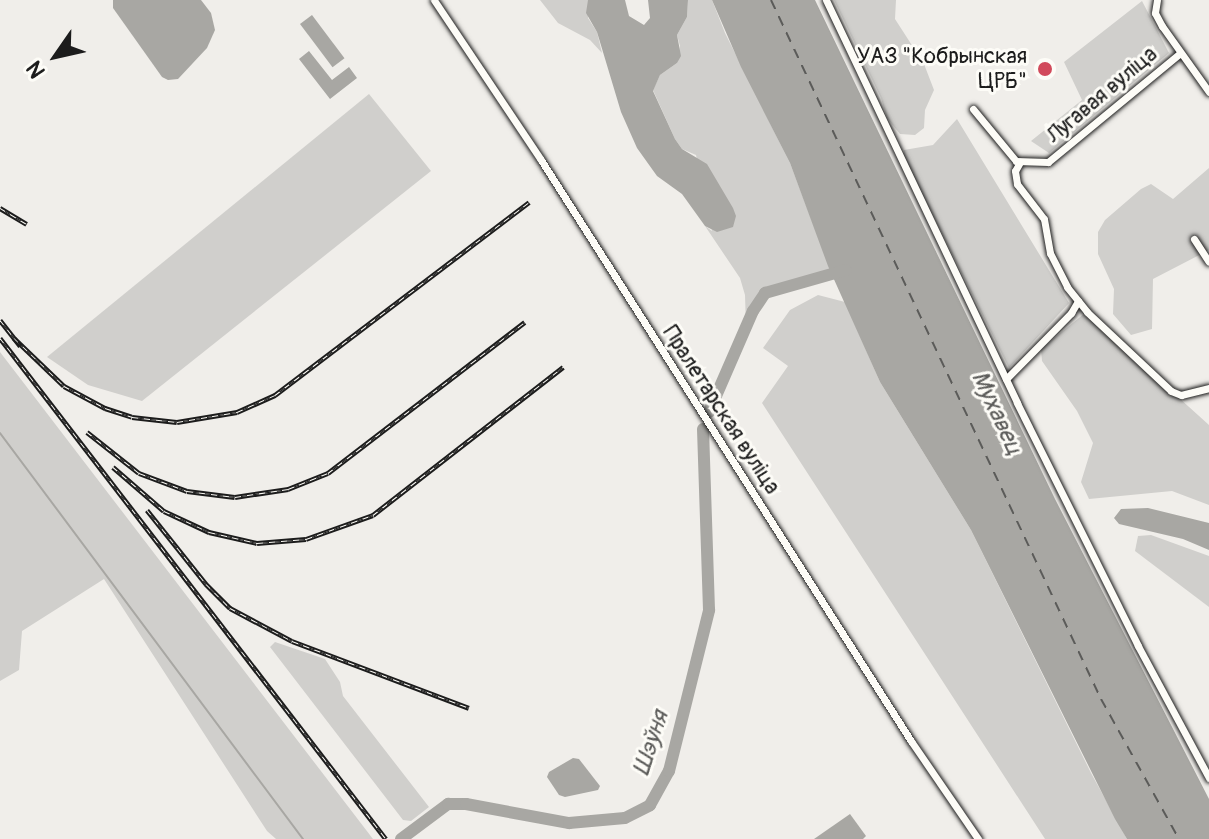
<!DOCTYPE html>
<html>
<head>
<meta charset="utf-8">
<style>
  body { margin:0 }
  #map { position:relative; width:1209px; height:839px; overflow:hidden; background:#f0eeea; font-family:Pangolin,sans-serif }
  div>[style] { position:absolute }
  .green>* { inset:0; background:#d0cfcc }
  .water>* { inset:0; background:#a8a7a3; transform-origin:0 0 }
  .stream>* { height:2px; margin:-1px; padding:0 1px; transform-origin:1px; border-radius:1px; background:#a8a7a3 }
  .river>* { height:12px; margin:-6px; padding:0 6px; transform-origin:6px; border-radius:6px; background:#a8a7a3 }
  .ferry>* { height:2px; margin-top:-1px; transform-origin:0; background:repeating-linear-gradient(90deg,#5b5b59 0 10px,transparent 0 18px) }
  .roads { filter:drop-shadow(0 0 2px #1c1c1c) drop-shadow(0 0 2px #1c1c1c) }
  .minor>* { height:7px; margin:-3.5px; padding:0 3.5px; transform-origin:3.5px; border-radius:3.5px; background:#fdfcf7 }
  .rail>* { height:5px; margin-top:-2.5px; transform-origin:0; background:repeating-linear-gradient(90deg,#fdfcf7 0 6px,#1c1c1c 0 12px); box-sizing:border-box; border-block:2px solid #1c1c1c }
  .dots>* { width:22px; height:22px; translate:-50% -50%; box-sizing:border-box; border:4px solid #fdfcf7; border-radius:50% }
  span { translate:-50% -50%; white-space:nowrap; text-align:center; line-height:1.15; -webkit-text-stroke:6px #fdfcf7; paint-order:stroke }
  .poi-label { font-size:22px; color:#1c1c1c }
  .right { translate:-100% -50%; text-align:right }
  .street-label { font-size:22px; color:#1c1c1c }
  .water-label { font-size:24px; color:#5b5b59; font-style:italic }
  .north { position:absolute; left:16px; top:16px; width:80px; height:80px; -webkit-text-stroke:6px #fdfcf7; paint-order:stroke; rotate:236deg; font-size:22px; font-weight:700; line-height:32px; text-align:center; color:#1c1c1c }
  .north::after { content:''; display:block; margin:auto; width:28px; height:36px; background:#1c1c1c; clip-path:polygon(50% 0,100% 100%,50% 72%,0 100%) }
</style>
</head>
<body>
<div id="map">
  <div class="green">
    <div style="clip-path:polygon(540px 0,588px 0,588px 18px,597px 32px,602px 53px,590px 40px,558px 23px)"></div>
    <div style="clip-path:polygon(688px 0,712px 0,725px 33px,790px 163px,832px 274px,765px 293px,746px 327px,745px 295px,740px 278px,705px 226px,712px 231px,696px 155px,682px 149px,675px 139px,653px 90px,660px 75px,677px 63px,680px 46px,677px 35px,687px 17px)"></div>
    <div style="clip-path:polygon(834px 0,896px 0,895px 19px,924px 64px,934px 90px,925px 110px,924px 128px,915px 135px,900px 134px,887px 118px,881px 98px)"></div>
    <div style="clip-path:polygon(1142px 1px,1169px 53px,1049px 153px,1031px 141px,1082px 100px,1064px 62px)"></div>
    <div style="clip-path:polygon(369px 94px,431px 171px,142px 401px,88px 385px,47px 357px)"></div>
    <div style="clip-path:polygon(957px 119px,1069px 303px,1009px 368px,903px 155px,904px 150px,933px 145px)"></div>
    <div style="clip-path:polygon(1209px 168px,1209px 250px,1153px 279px,1152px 329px,1131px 335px,1113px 314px,1114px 289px,1098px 254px,1098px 232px,1105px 220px,1141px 189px,1151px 184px,1173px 199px)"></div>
    <div style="clip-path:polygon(818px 295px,845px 302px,880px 382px,971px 530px,1091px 773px,1127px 839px,1045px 839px,762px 403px,788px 366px,763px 348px,790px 310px)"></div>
    <div style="clip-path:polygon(1085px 313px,1209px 425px,1209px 505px,1172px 491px,1089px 499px,1081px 482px,1093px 443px,1077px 411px,1042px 361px,1041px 349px)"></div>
    <div style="clip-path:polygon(0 352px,373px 839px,276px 839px,267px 831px,104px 579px,22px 631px,19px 670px,0 681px)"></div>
    <div style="clip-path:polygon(1151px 535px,1209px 556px,1209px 607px,1135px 551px,1138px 536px)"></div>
    <div style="clip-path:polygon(275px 642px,325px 659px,340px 682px,343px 696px,429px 807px,411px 821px,403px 820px,270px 647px)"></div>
  </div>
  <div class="water">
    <div style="clip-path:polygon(113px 0,201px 0,211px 13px,215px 30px,207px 48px,178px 79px,168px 80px,162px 77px,113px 8px)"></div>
    <div style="clip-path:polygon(588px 0,625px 0,629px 16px,644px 25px,650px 18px,648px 0,688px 0,687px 17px,677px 35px,681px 56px,677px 63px,660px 75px,653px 91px,675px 139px,682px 149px,707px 164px,733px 208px,736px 216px,733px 227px,717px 232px,705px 226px,682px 194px,657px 176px,637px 148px,621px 112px,597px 32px,586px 13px)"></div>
    <div style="clip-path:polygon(712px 0,815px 0,1055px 499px,1209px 799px,1209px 839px,1127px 839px,1115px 819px,971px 530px,880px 382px,828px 266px,790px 163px,741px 67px)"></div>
    <div style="left:312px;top:15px;width:54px;height:15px;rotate:53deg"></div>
    <div style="clip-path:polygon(309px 51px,332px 80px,349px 67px,357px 78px,330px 99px,299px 59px)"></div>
    <div style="clip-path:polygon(1148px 508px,1209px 523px,1209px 550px,1183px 539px,1119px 524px,1114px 518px,1121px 509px)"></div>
    <div style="clip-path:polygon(573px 758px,579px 759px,600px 786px,598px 790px,565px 797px,559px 795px,547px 777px,549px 772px)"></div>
    <div style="clip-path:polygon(850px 814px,866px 836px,863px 839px,814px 839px)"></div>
  </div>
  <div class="stream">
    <div style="left:0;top:433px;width:507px;rotate:53.27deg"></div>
  </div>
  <div class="river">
    <div style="left:709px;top:412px;width:110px;rotate:-66.5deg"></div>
    <div style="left:753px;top:311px;width:22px;rotate:-56deg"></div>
    <div style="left:765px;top:293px;width:84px;rotate:-15.9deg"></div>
    <div style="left:401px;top:839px;width:59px;rotate:-36.7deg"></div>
    <div style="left:448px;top:804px;width:18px"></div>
    <div style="left:466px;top:804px;width:105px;rotate:10.5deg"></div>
    <div style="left:569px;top:823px;width:56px;rotate:-5.1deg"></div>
    <div style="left:625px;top:818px;width:28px;rotate:-27deg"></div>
    <div style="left:650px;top:805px;width:39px;rotate:-61deg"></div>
    <div style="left:669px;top:771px;width:166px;rotate:-76deg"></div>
    <div style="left:709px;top:610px;width:181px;rotate:-91.9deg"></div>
  </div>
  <div class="ferry">
    <div style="left:771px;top:0;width:773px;rotate:64.73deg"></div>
    <div style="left:1101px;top:699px;width:160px;rotate:60.9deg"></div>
  </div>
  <div class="roads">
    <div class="minor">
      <div style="left:434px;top:0;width:192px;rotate:56.2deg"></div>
      <div style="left:541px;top:160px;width:689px;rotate:57.51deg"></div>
      <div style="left:911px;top:741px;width:119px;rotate:55.6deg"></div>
      <div style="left:826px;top:0;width:446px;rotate:64.6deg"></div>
      <div style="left:1017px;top:403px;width:271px;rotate:63.5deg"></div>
      <div style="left:1138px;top:646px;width:150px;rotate:61.7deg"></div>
      <div style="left:1157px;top:0;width:13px;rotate:99deg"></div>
      <div style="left:1155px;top:13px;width:15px;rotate:62deg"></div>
      <div style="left:1162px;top:26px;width:81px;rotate:54.5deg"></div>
      <div style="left:973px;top:109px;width:67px;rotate:50.4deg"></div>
      <div style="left:1016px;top:161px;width:32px;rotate:2deg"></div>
      <div style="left:1048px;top:162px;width:171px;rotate:-39.5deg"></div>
      <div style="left:1020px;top:162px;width:10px;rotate:119deg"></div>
      <div style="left:1015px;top:171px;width:13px;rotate:81deg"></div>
      <div style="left:1017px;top:184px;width:44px;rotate:52.4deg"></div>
      <div style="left:1044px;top:219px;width:35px;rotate:80deg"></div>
      <div style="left:1050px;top:253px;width:38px;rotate:63deg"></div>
      <div style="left:1067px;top:287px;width:32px;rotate:51deg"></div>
      <div style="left:1087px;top:312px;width:115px;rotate:43.2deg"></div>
      <div style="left:1171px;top:391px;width:11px;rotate:22deg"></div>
      <div style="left:1181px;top:395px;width:29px;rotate:-14deg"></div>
      <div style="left:1194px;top:239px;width:27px;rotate:57deg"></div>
      <div style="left:1006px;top:379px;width:93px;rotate:-45.4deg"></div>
      <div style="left:1071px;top:313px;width:14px;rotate:-60deg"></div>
    </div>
  </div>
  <div class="rail">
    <div style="left:0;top:208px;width:31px;rotate:31deg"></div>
    <div style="left:0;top:320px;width:33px;rotate:52deg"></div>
    <div style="left:0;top:338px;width:632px;rotate:52.39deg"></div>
    <div style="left:14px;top:338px;width:69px;rotate:43.8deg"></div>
    <div style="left:64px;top:386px;width:47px;rotate:28.2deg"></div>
    <div style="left:105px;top:408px;width:28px;rotate:18deg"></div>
    <div style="left:132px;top:417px;width:45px;rotate:6.3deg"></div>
    <div style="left:177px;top:422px;width:61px;rotate:-9.5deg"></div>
    <div style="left:237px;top:412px;width:42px;rotate:-24.1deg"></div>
    <div style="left:275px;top:395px;width:319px;rotate:-37.2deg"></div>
    <div style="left:87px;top:432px;width:66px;rotate:38.3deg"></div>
    <div style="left:139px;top:473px;width:51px;rotate:20.6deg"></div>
    <div style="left:187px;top:491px;width:48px;rotate:7.1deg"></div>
    <div style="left:235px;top:497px;width:54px;rotate:-8.6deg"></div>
    <div style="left:288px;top:489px;width:43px;rotate:-21.8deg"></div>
    <div style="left:328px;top:473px;width:248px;rotate:-37.5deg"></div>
    <div style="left:113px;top:467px;width:67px;rotate:40.8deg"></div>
    <div style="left:164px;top:511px;width:50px;rotate:25deg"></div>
    <div style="left:209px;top:532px;width:49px;rotate:12.9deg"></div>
    <div style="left:257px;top:543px;width:49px;rotate:-4.7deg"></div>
    <div style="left:306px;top:539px;width:71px;rotate:-19.7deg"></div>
    <div style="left:373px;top:515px;width:241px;rotate:-37.9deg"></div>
    <div style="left:147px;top:510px;width:95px;rotate:51.4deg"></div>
    <div style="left:206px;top:584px;width:34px;rotate:45deg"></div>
    <div style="left:230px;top:608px;width:70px;rotate:28deg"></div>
    <div style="left:292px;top:641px;width:189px;rotate:20.7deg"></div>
  </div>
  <div class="dots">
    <div style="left:1045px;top:69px;background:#d1495b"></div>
  </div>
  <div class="poi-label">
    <span class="right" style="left:1027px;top:69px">УАЗ "Кобрынская<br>ЦРБ"</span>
  </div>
  <div class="street-label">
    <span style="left:1102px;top:95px;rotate:-40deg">Лугавая вуліца</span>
    <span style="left:721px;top:410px;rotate:57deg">Пралетарская вуліца</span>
  </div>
  <div class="water-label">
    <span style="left:997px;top:413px;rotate:65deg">Мухавец</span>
    <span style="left:651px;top:743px;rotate:-72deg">Шэўня</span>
  </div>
  <div class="north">N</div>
</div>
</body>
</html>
